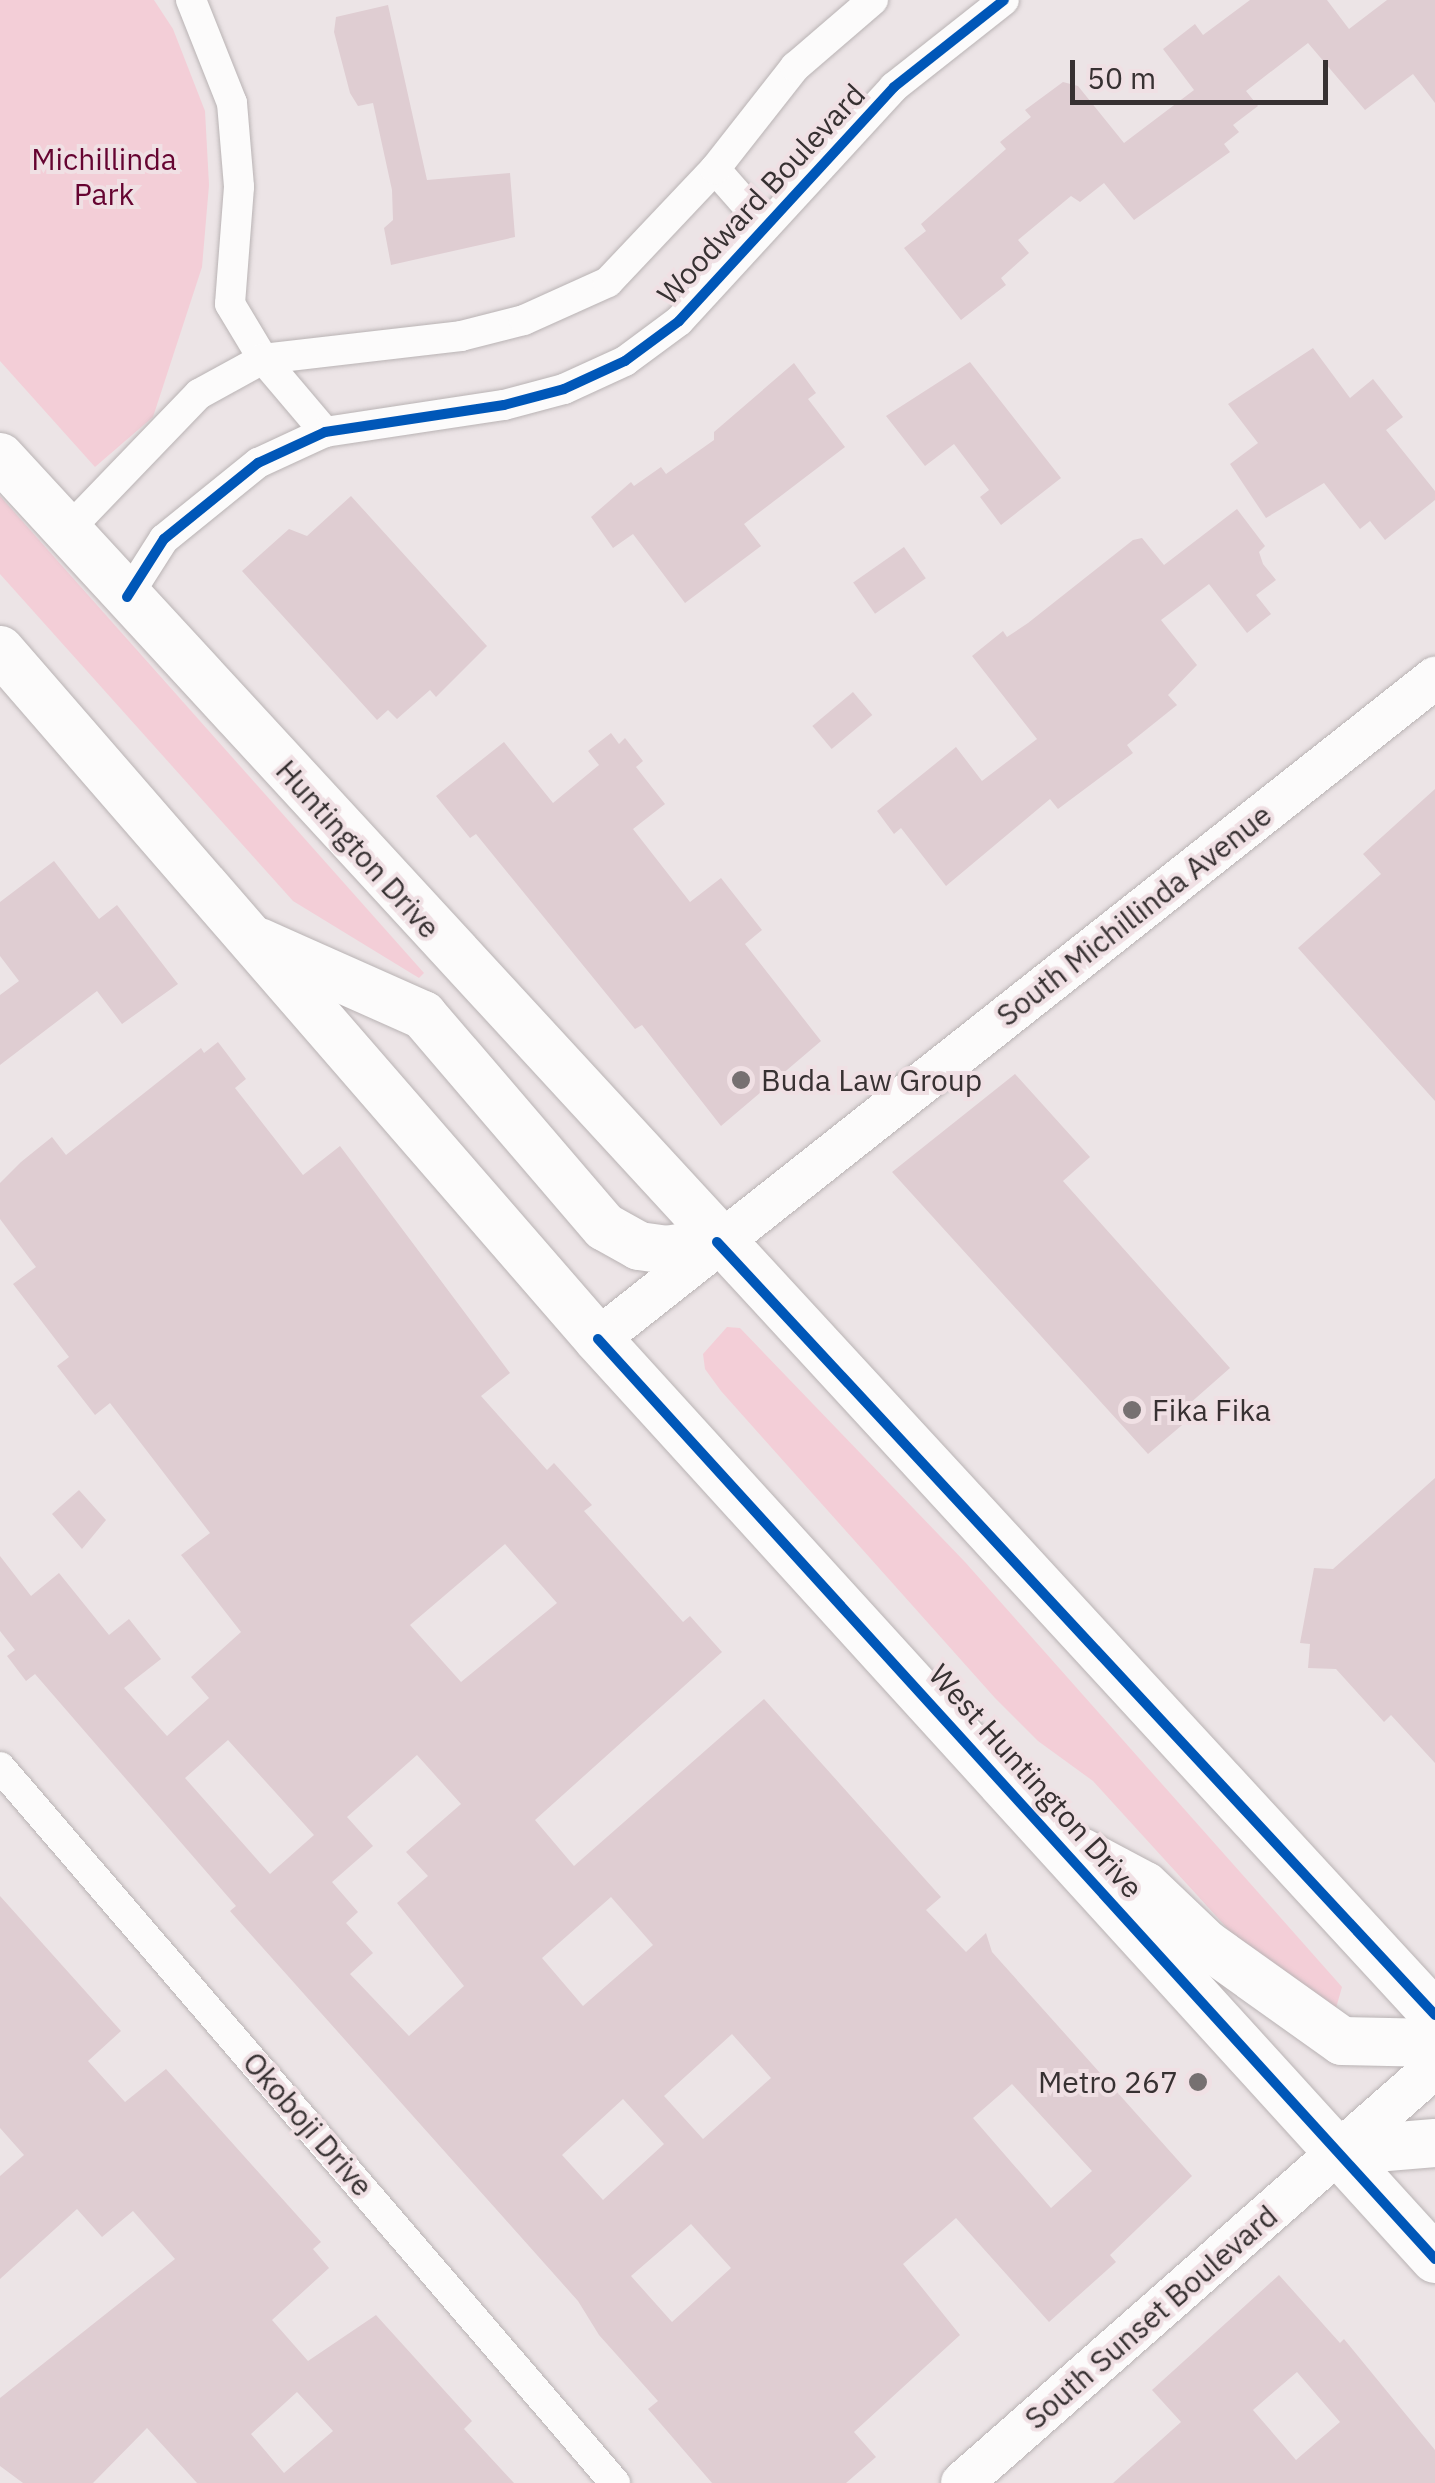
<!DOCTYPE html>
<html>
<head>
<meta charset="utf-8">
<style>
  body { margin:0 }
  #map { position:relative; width:1435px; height:2483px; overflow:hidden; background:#ece4e6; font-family:"IBM Plex Sans",sans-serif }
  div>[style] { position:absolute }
  .green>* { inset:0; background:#f3ced7 }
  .building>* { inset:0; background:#dfcdd2; transform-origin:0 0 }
  .roads { filter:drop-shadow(0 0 2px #b9b3b4) drop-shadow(0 0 2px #b9b3b4) }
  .street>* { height:30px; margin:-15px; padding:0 15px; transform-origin:15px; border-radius:15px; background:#fcfbfb }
  .secondary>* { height:42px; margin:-21px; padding:0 21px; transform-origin:21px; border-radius:21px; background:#fcfbfb }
  .primary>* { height:48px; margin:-24px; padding:0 24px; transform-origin:24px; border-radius:24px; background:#fcfbfb }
  .cycleway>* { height:10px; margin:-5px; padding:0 5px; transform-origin:5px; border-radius:5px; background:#0057b8 }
  .dots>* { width:28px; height:28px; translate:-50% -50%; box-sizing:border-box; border:5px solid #f0e0e4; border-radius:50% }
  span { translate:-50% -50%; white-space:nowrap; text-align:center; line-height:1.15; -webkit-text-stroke:8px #f0e0e4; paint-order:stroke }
  .park-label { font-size:30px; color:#650431 }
  .street-label { font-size:30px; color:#373132 }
  .poi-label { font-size:30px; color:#373132 }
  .left { translate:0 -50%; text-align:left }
  .right { translate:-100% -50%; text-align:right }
  .scale { position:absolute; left:1070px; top:60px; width:258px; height:45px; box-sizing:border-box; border:5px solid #373132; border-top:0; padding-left:12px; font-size:30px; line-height:35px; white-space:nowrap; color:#373132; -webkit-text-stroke:8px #f0e0e4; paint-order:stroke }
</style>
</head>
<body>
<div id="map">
  <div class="green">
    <div style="clip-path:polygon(0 0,154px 0,173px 29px,205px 111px,209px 185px,202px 267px,153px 417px,95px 467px,0 361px)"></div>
    <div style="clip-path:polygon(0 496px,424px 973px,419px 978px,293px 901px,0 574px)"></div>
    <div style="clip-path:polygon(727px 1327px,740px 1328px,965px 1562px,1342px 1987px,1336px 2008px,1268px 1973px,1093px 1781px,1038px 1741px,995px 1698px,721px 1391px,705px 1369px,703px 1354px)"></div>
  </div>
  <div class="building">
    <div style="clip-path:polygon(1250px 0,1327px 0,1349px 29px,1387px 0,1435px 0,1435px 103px,1413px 74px,1365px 110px,1308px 43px,1246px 91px,1258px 106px,1233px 125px,1239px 132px,1224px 144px,1230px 152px,1134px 220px,1104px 183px,1080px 202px,1071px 196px,1018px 240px,1029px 253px,1001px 278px,1006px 285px,961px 320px,904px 248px,926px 231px,921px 224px,1006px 149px,1000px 142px,1031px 117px,1025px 110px,1063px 82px,1078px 86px,1124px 143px,1194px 90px,1163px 49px,1195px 24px,1203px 35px)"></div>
    <div style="clip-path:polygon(388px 5px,427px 180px,510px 173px,515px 237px,391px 265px,384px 228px,393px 220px,392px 190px,373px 103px,358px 106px,350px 93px,334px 32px,336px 17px)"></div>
    <div style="clip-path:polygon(1313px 348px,1350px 398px,1373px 379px,1403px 417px,1386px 430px,1435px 491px,1435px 500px,1385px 540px,1370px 521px,1360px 529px,1324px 483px,1266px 518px,1230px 464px,1258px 443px,1228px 404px)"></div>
    <div style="clip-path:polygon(970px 362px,1061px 478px,1001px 525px,980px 497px,989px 490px,954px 444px,925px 466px,886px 416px)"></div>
    <div style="clip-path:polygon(794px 363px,816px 393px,808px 399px,845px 447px,744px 524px,761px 546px,685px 603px,633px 534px,613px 548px,591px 517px,631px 482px,634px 486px,661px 467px,666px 474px,714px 440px,714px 432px)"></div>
    <div style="clip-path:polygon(351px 496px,487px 646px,436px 697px,430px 690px,397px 719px,388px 710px,377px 720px,242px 571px,289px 529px,307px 536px)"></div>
    <div style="clip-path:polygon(1237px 509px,1265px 546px,1259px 552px,1263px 564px,1276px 580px,1256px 595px,1271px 614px,1247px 633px,1209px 584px,1161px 620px,1197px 665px,1168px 695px,1177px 705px,1127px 745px,1133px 753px,1058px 809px,1050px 799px,946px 886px,901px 828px,894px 834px,877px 811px,956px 747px,982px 781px,1037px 739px,972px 656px,1003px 631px,1007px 637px,1028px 623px,1133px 540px,1142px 538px,1164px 565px)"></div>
    <div style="left:904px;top:547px;width:38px;height:62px;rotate:55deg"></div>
    <div style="left:853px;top:692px;width:30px;height:53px;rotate:50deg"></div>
    <div style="clip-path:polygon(611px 733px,619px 744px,625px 738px,643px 761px,636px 767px,665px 804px,633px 829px,690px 902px,721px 878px,762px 930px,745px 944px,821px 1041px,721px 1126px,642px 1025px,635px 1029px,476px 834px,470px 838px,436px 796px,504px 742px,553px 803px,599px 765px,588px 751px)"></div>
    <div style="clip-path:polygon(1435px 789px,1435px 1101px,1298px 948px,1381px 874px,1363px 854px)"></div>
    <div style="clip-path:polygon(54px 861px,99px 919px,117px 905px,178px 984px,122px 1024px,97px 991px,0 1065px,0 995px,19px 981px,0 956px,0 902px)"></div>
    <div style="clip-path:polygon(evenodd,218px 1042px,246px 1079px,235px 1088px,303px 1175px,340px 1146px,510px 1373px,481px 1396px,547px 1470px,554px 1463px,592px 1505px,584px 1511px,683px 1622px,690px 1616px,722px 1652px,535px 1820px,574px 1866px,764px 1699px,941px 1897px,926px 1910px,966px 1952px,986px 1933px,992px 1952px,1192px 2176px,1110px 2255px,1116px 2262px,1049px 2322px,956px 2218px,903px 2264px,960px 2335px,854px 2432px,876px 2457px,846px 2483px,712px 2483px,648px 2409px,658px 2401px,599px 2335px,578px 2301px,230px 1911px,236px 1906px,35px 1674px,26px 1681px,7px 1656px,15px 1650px,0 1631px,0 1556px,31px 1596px,59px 1573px,109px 1635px,129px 1619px,161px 1659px,124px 1688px,167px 1736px,209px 1698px,191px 1677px,241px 1632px,181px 1555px,210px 1533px,110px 1403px,95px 1415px,57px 1366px,69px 1357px,13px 1284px,36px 1267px,0 1219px,0 1183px,21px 1162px,52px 1137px,66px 1155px,201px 1048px,204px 1053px,218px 1042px,505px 1544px,557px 1603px,461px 1682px,410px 1625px,505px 1544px,218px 1042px,228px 1740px,314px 1835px,270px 1874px,185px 1778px,228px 1740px,218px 1042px,417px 1755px,461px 1804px,406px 1852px,428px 1876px,397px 1903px,464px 1986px,409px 2036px,350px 1974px,373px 1953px,346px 1923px,358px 1912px,332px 1882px,373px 1846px,347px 1817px,417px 1755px,218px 1042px,611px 1897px,653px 1945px,583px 2006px,542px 1958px,611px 1897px,218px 1042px,732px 2034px,771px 2078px,703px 2139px,664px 2096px,732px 2034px,218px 1042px,1012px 2084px,1092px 2171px,1051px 2208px,973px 2118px,1012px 2084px,218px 1042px,623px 2099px,664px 2144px,603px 2200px,562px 2155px,623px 2099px,218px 1042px,691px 2224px,731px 2268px,672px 2322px,631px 2276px,691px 2224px)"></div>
    <div style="clip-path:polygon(1015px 1074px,1090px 1157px,1063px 1181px,1230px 1368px,1180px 1412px,1188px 1420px,1148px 1454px,892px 1172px)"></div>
    <div style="clip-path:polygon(1435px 1478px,1435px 1763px,1391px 1715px,1384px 1722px,1336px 1669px,1308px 1668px,1310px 1644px,1300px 1643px,1314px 1568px,1333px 1569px)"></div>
    <div style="clip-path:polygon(79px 1490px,106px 1520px,82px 1549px,52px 1514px)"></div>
    <div style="clip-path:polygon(evenodd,0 1896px,121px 2031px,88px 2061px,125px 2102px,166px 2069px,321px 2242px,313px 2249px,329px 2268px,272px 2320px,308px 2361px,376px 2315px,472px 2421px,464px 2429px,514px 2483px,197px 2483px,147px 2428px,93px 2483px,23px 2483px,0 2466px,0 2398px,175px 2259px,133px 2211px,102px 2237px,77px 2209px,0 2279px,0 2176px,24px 2155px,0 2128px,0 1896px,297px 2392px,333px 2431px,284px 2473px,251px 2434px,297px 2392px)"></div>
    <div style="clip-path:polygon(evenodd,1279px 2275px,1340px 2343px,1344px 2339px,1435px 2450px,1435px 2483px,1113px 2483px,1181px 2422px,1152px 2390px,1279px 2275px,1297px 2372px,1340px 2422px,1296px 2460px,1253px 2410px,1297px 2372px)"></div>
  </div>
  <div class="roads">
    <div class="street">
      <div style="left:191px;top:0;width:111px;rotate:68.3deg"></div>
      <div style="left:232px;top:103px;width:84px;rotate:85.2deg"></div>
      <div style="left:239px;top:187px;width:117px;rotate:94.4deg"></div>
      <div style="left:230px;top:304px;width:64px;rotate:59deg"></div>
      <div style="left:263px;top:359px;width:96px;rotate:49.7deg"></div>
      <div style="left:715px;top:169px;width:76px;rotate:48.7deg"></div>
      <div style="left:67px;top:531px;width:190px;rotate:-46.1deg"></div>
      <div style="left:199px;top:394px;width:73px;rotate:-28.7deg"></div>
      <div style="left:263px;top:359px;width:199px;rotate:-6.6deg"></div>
      <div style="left:461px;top:336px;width:65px;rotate:-14.3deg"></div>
      <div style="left:524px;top:320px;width:92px;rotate:-24.3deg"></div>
      <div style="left:608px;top:282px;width:156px;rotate:-46.6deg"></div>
      <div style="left:715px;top:169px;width:130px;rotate:-51.9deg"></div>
      <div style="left:795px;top:67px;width:103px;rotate:-40.7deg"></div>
      <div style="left:127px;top:597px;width:69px;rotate:-57.5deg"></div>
      <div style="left:164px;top:539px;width:121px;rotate:-39deg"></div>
      <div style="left:258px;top:463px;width:74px;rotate:-24.8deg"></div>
      <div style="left:325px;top:432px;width:181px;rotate:-8.6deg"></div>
      <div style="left:504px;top:405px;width:62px;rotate:-14.9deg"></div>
      <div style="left:564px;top:389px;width:67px;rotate:-24.7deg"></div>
      <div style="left:625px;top:361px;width:67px;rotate:-36.5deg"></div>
      <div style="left:679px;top:321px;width:318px;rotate:-47.4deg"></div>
      <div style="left:894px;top:87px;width:140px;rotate:-38.3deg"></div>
      <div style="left:0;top:1767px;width:944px;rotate:49.34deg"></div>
    </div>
    <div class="secondary">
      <div style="left:598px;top:1339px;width:1067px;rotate:-38.3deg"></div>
      <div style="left:962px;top:2483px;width:630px;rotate:-41.33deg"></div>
    </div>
    <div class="primary">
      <div style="left:0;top:457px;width:2118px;rotate:47.35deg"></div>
      <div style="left:0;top:650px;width:912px;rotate:49.04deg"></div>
      <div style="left:598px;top:1339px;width:1244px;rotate:47.7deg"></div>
      <div style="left:259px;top:942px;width:180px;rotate:24deg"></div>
      <div style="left:423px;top:1015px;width:279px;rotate:49.4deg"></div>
      <div style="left:605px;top:1227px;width:39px;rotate:29deg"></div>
      <div style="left:639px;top:1246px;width:27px;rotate:8deg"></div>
      <div style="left:666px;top:1250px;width:52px;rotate:-8.9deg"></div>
      <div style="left:1081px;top:1852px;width:72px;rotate:28deg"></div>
      <div style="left:1145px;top:1886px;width:84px;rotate:43.6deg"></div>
      <div style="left:1206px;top:1944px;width:167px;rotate:35.5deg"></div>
      <div style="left:1342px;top:2041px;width:93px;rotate:1.2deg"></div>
      <div style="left:1339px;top:2151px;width:96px;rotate:-4.8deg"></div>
    </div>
  </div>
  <div class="cycleway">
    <div style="left:127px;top:597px;width:69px;rotate:-57.5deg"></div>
    <div style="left:164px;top:539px;width:121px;rotate:-39deg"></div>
    <div style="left:258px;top:463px;width:74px;rotate:-24.8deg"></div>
    <div style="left:325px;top:432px;width:181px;rotate:-8.6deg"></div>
    <div style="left:504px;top:405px;width:62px;rotate:-14.9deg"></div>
    <div style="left:564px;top:389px;width:67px;rotate:-24.7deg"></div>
    <div style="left:625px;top:361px;width:67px;rotate:-36.5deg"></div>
    <div style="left:679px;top:321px;width:318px;rotate:-47.4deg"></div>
    <div style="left:894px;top:87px;width:140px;rotate:-38.3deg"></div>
    <div style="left:717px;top:1242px;width:1055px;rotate:47.11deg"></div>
    <div style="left:598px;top:1339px;width:1244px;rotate:47.7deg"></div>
  </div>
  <div class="dots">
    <div style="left:741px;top:1080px;background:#767071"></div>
    <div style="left:1132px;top:1410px;background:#767071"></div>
    <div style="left:1198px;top:2082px;background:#767071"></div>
  </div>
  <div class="park-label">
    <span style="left:104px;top:176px">Michillinda<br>Park</span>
  </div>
  <div class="street-label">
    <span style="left:761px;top:194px;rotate:-47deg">Woodward Boulevard</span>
    <span style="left:358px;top:849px;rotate:48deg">Huntington Drive</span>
    <span style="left:1134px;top:915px;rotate:-38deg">South Michillinda Avenue</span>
    <span style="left:1036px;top:1781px;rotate:48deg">West Huntington Drive</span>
    <span style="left:308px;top:2124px;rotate:49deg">Okoboji Drive</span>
    <span style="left:1151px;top:2317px;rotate:-41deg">South Sunset Boulevard</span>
  </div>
  <div class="poi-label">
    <span class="left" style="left:761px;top:1080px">Buda Law Group</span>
    <span class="left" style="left:1152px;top:1410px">Fika Fika</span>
    <span class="right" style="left:1178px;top:2082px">Metro 267</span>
  </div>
  <div class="scale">50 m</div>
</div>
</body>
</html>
